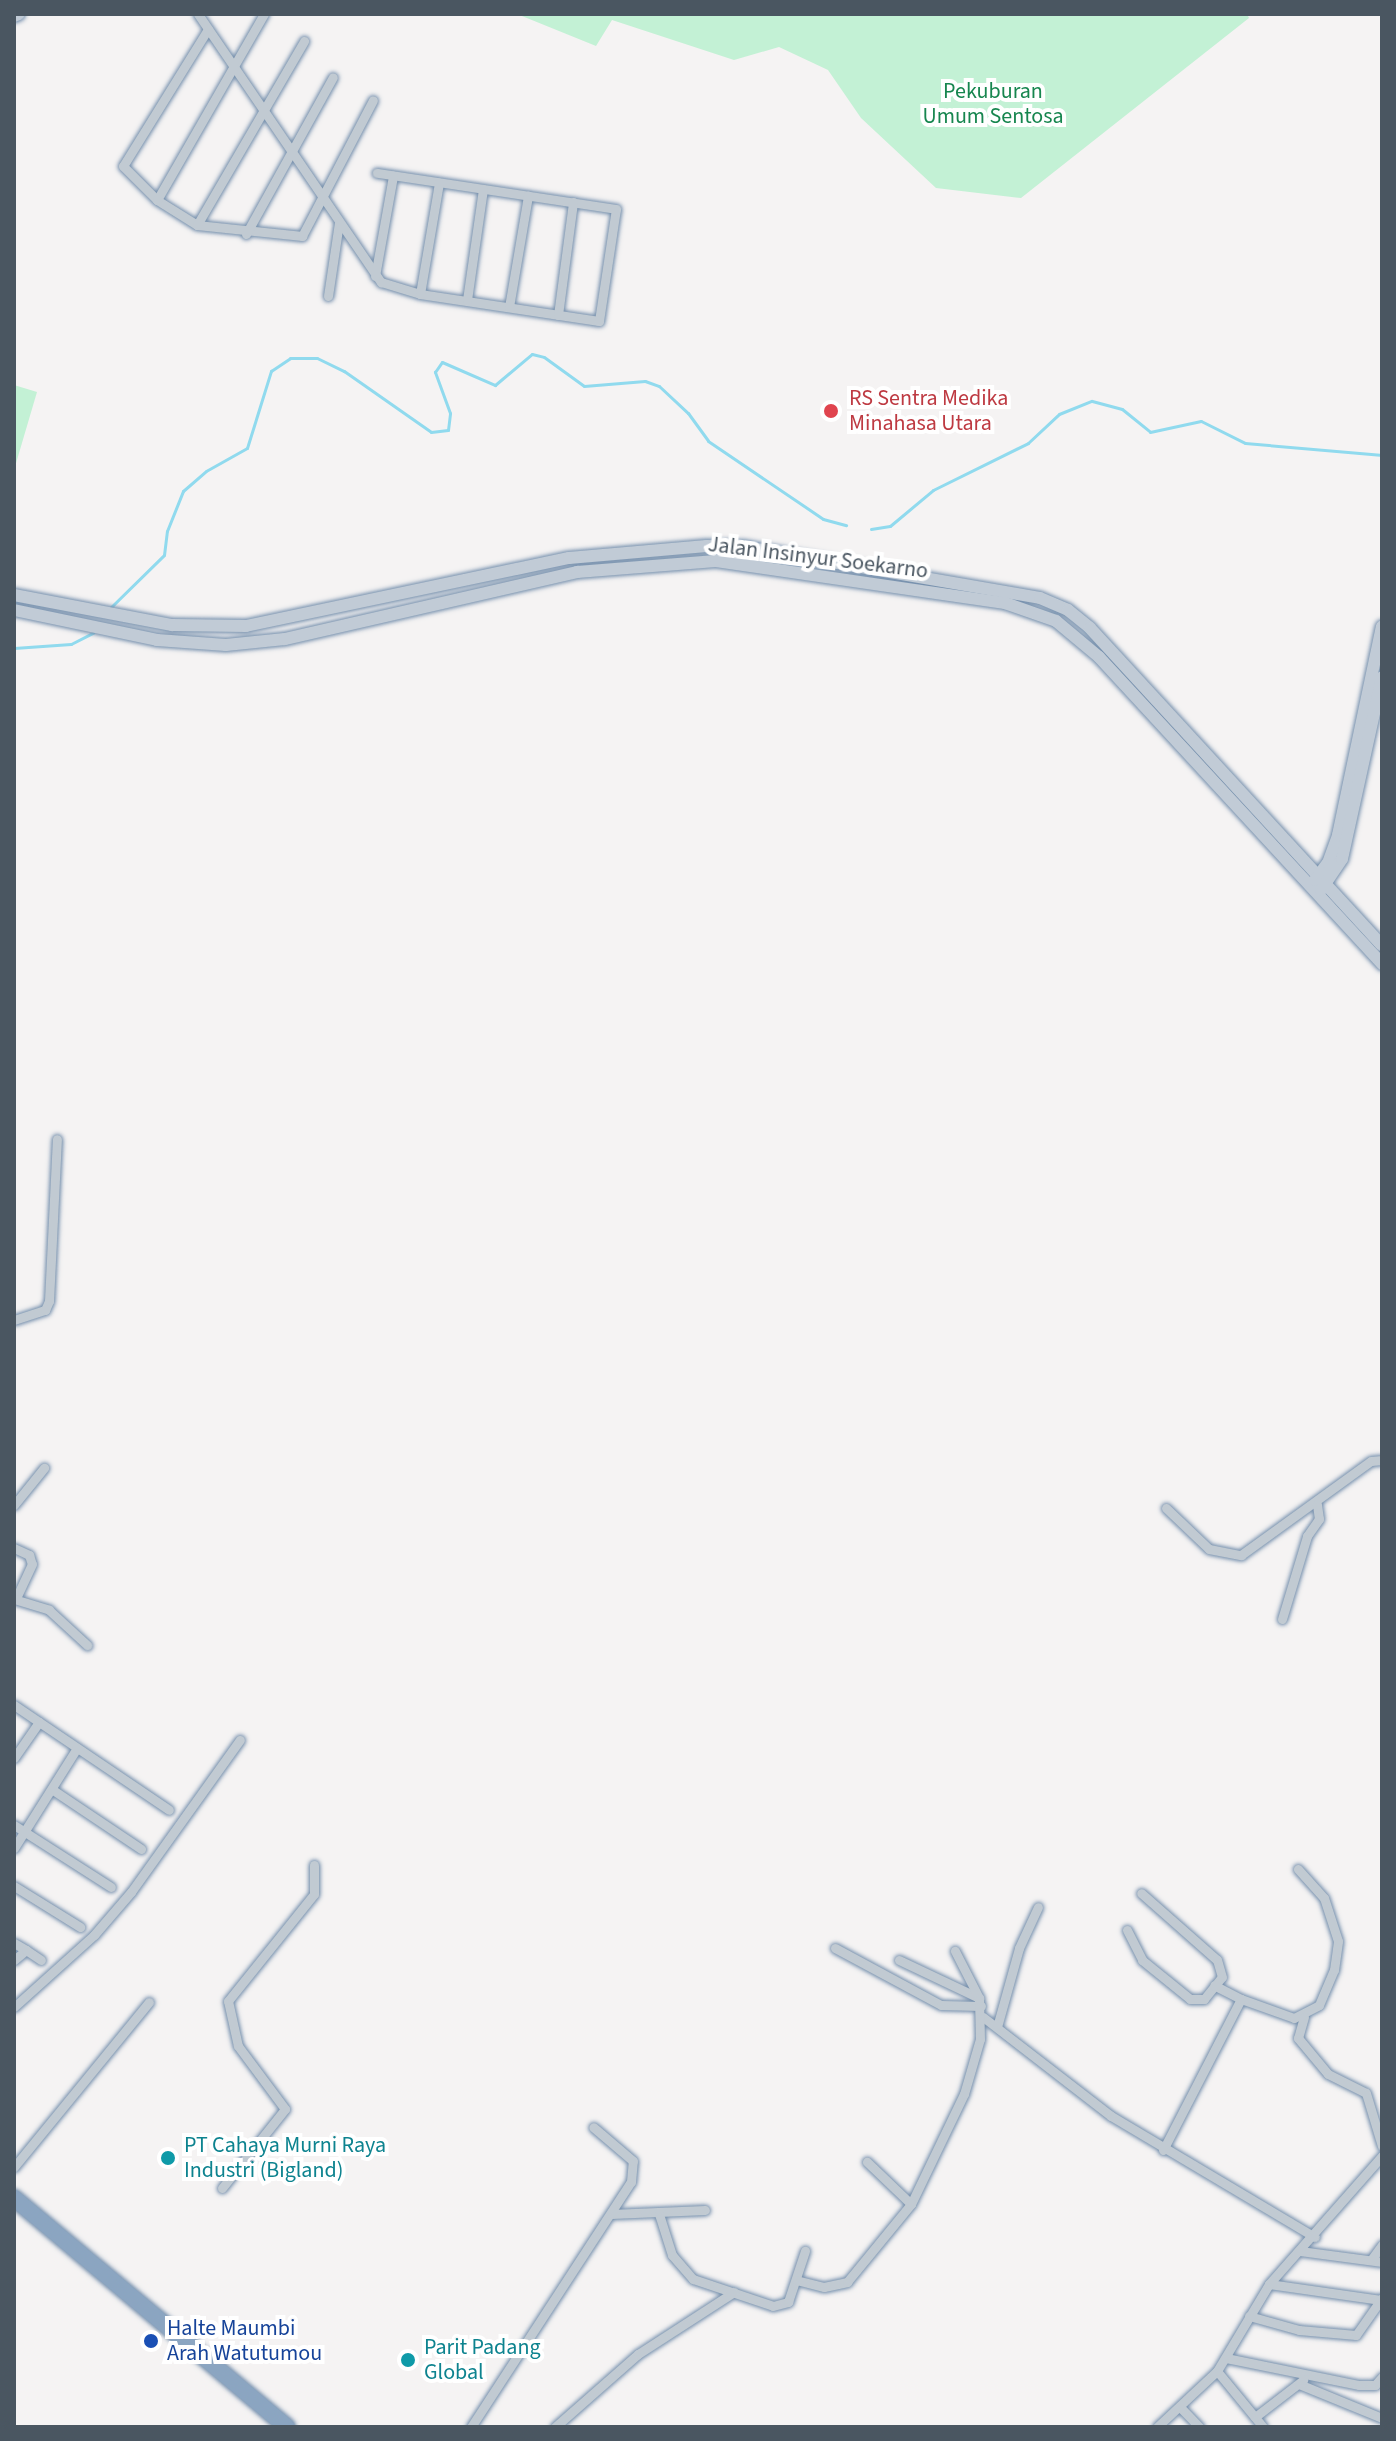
<!DOCTYPE html>
<html>
<head>
<meta charset="utf-8">
<style>
  body { margin:0 }
  #map { position:relative; width:1396px; height:2441px; overflow:hidden; background:#f5f3f3; font-family:"Source Sans 3",sans-serif }
  div>[style] { position:absolute }
  .green>* { inset:0; background:#c3f1d5 }
  .stream>* { height:3px; margin:-1.5px; padding:0 1.5px; transform-origin:1.5px; border-radius:1.5px; background:#90daee }
  .roads { filter:drop-shadow(0 0 2px #7690ad) drop-shadow(0 0 2px #7690ad) }
  .street>* { height:9px; margin:-4.5px; padding:0 4.5px; transform-origin:4.5px; border-radius:4.5px; background:#c1cad2 }
  .secondary>* { height:12px; margin:-6px; padding:0 6px; transform-origin:6px; border-radius:6px; background:#c1cbd6 }
  .highway>* { height:16px; margin:-8px; padding:0 8px; transform-origin:8px; border-radius:8px; background:#8ba5c1 }
  .dots>* { width:22px; height:22px; translate:-50% -50%; box-sizing:border-box; border:4px solid #fff; border-radius:50% }
  span { translate:-50% -50%; white-space:nowrap; text-align:center; line-height:1.15; -webkit-text-stroke:8px #fff; paint-order:stroke }
  .park-label { font-size:22px; color:#17864f }
  .health-label { font-size:22px; color:#be3a42 }
  .left { translate:0 -50%; text-align:left }
  .street-label { font-size:22px; color:#4a5661 }
  .culture-label { font-size:22px; color:#0d838f }
  .transit-label { font-size:22px; color:#164399 }
  .frame { position:absolute; inset:0; border:16px solid #4a5661; pointer-events:none }
</style>
</head>
<body>
<div id="map">
  <div class="green">
    <div style="clip-path:polygon(517px 14px,1247px 14px,1249px 18px,1021px 198px,936px 188px,861px 118px,828px 70px,779px 47px,734px 60px,612px 20px,596px 46px)"></div>
    <div style="clip-path:polygon(14px 385px,37px 392px,14px 470px)"></div>
  </div>
  <div class="stream">
    <div style="left:871px;top:529px;width:19px;rotate:-9deg"></div>
    <div style="left:890px;top:526px;width:56px;rotate:-39.9deg"></div>
    <div style="left:933px;top:490px;width:106px;rotate:-26.3deg"></div>
    <div style="left:1028px;top:443px;width:42px;rotate:-43.1deg"></div>
    <div style="left:1059px;top:414px;width:35px;rotate:-22deg"></div>
    <div style="left:1092px;top:401px;width:31px;rotate:15deg"></div>
    <div style="left:1122px;top:409px;width:36px;rotate:39deg"></div>
    <div style="left:1150px;top:432px;width:52px;rotate:-12.2deg"></div>
    <div style="left:1201px;top:421px;width:49px;rotate:26.6deg"></div>
    <div style="left:1245px;top:443px;width:138px;rotate:5deg"></div>
    <div style="left:108px;top:610px;width:78px;rotate:-44.5deg"></div>
    <div style="left:164px;top:555px;width:24px;rotate:-83deg"></div>
    <div style="left:167px;top:531px;width:43px;rotate:-68.2deg"></div>
    <div style="left:183px;top:491px;width:30px;rotate:-41deg"></div>
    <div style="left:206px;top:471px;width:47px;rotate:-29.3deg"></div>
    <div style="left:247px;top:448px;width:81px;rotate:-72.7deg"></div>
    <div style="left:271px;top:371px;width:23px;rotate:-34deg"></div>
    <div style="left:290px;top:358px;width:27px"></div>
    <div style="left:317px;top:358px;width:30px;rotate:26deg"></div>
    <div style="left:344px;top:371px;width:106px;rotate:35deg"></div>
    <div style="left:431px;top:432px;width:17px;rotate:-7deg"></div>
    <div style="left:448px;top:430px;width:17px;rotate:-83deg"></div>
    <div style="left:450px;top:413px;width:44px;rotate:-110.1deg"></div>
    <div style="left:435px;top:372px;width:12px;rotate:-55deg"></div>
    <div style="left:442px;top:362px;width:58px;rotate:23.5deg"></div>
    <div style="left:495px;top:385px;width:48px;rotate:-40deg"></div>
    <div style="left:532px;top:354px;width:12px;rotate:14deg"></div>
    <div style="left:544px;top:357px;width:49px;rotate:35.9deg"></div>
    <div style="left:584px;top:386px;width:61px;rotate:-4.7deg"></div>
    <div style="left:645px;top:381px;width:15px;rotate:20deg"></div>
    <div style="left:659px;top:386px;width:40px;rotate:43deg"></div>
    <div style="left:688px;top:413px;width:34px;rotate:54deg"></div>
    <div style="left:708px;top:441px;width:139px;rotate:34.1deg"></div>
    <div style="left:823px;top:519px;width:24px;rotate:15deg"></div>
    <div style="left:14px;top:648px;width:57px;rotate:-4deg"></div>
    <div style="left:71px;top:644px;width:25px;rotate:-27deg"></div>
  </div>
  <div class="roads">
    <div class="street">
      <div style="left:198px;top:14px;width:325px;rotate:55.7deg"></div>
      <div style="left:381px;top:282px;width:41px;rotate:17.1deg"></div>
      <div style="left:420px;top:294px;width:181px;rotate:8.6deg"></div>
      <div style="left:599px;top:321px;width:113px;rotate:-81.4deg"></div>
      <div style="left:616px;top:209px;width:242px;rotate:-171.4deg"></div>
      <div style="left:208px;top:29px;width:161px;rotate:121.8deg"></div>
      <div style="left:123px;top:166px;width:48px;rotate:45deg"></div>
      <div style="left:157px;top:200px;width:47px;rotate:32deg"></div>
      <div style="left:197px;top:225px;width:106px;rotate:6deg"></div>
      <div style="left:302px;top:236px;width:153px;rotate:-62.4deg"></div>
      <div style="left:157px;top:200px;width:215px;rotate:-60.1deg"></div>
      <div style="left:197px;top:225px;width:213px;rotate:-59.8deg"></div>
      <div style="left:246px;top:234px;width:179px;rotate:-61deg"></div>
      <div style="left:375px;top:276px;width:102px;rotate:-79.8deg"></div>
      <div style="left:420px;top:294px;width:113px;rotate:-80.3deg"></div>
      <div style="left:328px;top:296px;width:75px;rotate:-81.5deg"></div>
      <div style="left:467px;top:300px;width:112px;rotate:-81.8deg"></div>
      <div style="left:509px;top:307px;width:113px;rotate:-80.3deg"></div>
      <div style="left:558px;top:315px;width:114px;rotate:-82.4deg"></div>
      <div style="left:14px;top:1320px;width:33px;rotate:-18deg"></div>
      <div style="left:45px;top:1310px;width:10px;rotate:-66deg"></div>
      <div style="left:49px;top:1301px;width:162px;rotate:-87.2deg"></div>
      <div style="left:14px;top:1505px;width:48px;rotate:-51deg"></div>
      <div style="left:1166px;top:1508px;width:59px;rotate:43.6deg"></div>
      <div style="left:1209px;top:1549px;width:33px;rotate:11deg"></div>
      <div style="left:1241px;top:1555px;width:160px;rotate:-35.9deg"></div>
      <div style="left:1371px;top:1461px;width:11px;rotate:-5deg"></div>
      <div style="left:14px;top:1548px;width:17px;rotate:25deg"></div>
      <div style="left:29px;top:1555px;width:9px;rotate:72deg"></div>
      <div style="left:32px;top:1564px;width:38px;rotate:115deg"></div>
      <div style="left:14px;top:1599px;width:37px;rotate:17deg"></div>
      <div style="left:49px;top:1610px;width:52px;rotate:42.6deg"></div>
      <div style="left:1282px;top:1619px;width:87px;rotate:-73.2deg"></div>
      <div style="left:1307px;top:1536px;width:21px;rotate:-55deg"></div>
      <div style="left:1319px;top:1519px;width:15px;rotate:-98deg"></div>
      <div style="left:14px;top:1705px;width:187px;rotate:34.1deg"></div>
      <div style="left:14px;top:1758px;width:44px;rotate:-55.2deg"></div>
      <div style="left:53px;top:1790px;width:106px;rotate:33.8deg"></div>
      <div style="left:14px;top:1825px;width:115px;rotate:32.6deg"></div>
      <div style="left:14px;top:1848px;width:118px;rotate:-57.8deg"></div>
      <div style="left:14px;top:1886px;width:78px;rotate:31.8deg"></div>
      <div style="left:1127px;top:1930px;width:34px;rotate:63deg"></div>
      <div style="left:1142px;top:1960px;width:62px;rotate:39.1deg"></div>
      <div style="left:1190px;top:1999px;width:14px"></div>
      <div style="left:1204px;top:1999px;width:28px;rotate:-51deg"></div>
      <div style="left:1222px;top:1977px;width:18px;rotate:-106deg"></div>
      <div style="left:1217px;top:1960px;width:101px;rotate:-138.6deg"></div>
      <div style="left:14px;top:1943px;width:14px;rotate:30deg"></div>
      <div style="left:26px;top:1950px;width:16px;rotate:140deg"></div>
      <div style="left:835px;top:1948px;width:120px;rotate:28.3deg"></div>
      <div style="left:941px;top:2005px;width:40px;rotate:1.4deg"></div>
      <div style="left:26px;top:1950px;width:18px;rotate:34deg"></div>
      <div style="left:899px;top:1960px;width:89px;rotate:25.4deg"></div>
      <div style="left:1241px;top:1999px;width:56px;rotate:19.7deg"></div>
      <div style="left:1294px;top:2018px;width:28px;rotate:-27deg"></div>
      <div style="left:1319px;top:2005px;width:38px;rotate:-67deg"></div>
      <div style="left:1334px;top:1970px;width:29px;rotate:-82deg"></div>
      <div style="left:1338px;top:1941px;width:45px;rotate:-108deg"></div>
      <div style="left:1324px;top:1898px;width:39px;rotate:-132deg"></div>
      <div style="left:14px;top:2007px;width:108px;rotate:-42deg"></div>
      <div style="left:94px;top:1935px;width:57px;rotate:-49.3deg"></div>
      <div style="left:131px;top:1892px;width:187px;rotate:-54.4deg"></div>
      <div style="left:983px;top:2017px;width:162px;rotate:37.7deg"></div>
      <div style="left:1111px;top:2116px;width:237px;rotate:30.7deg"></div>
      <div style="left:1304px;top:2017px;width:22px;rotate:106deg"></div>
      <div style="left:1298px;top:2038px;width:47px;rotate:50.2deg"></div>
      <div style="left:1328px;top:2074px;width:42px;rotate:26.6deg"></div>
      <div style="left:1366px;top:2093px;width:55px;rotate:73.2deg"></div>
      <div style="left:997px;top:2027px;width:82px;rotate:-74.4deg"></div>
      <div style="left:1019px;top:1948px;width:45px;rotate:-65.1deg"></div>
      <div style="left:1163px;top:2150px;width:170px;rotate:-62.7deg"></div>
      <div style="left:1241px;top:1999px;width:30px;rotate:-153deg"></div>
      <div style="left:14px;top:2167px;width:213px;rotate:-50.7deg"></div>
      <div style="left:222px;top:2188px;width:101px;rotate:-51.4deg"></div>
      <div style="left:285px;top:2109px;width:79px;rotate:-126.7deg"></div>
      <div style="left:238px;top:2046px;width:46px;rotate:-102.5deg"></div>
      <div style="left:228px;top:2001px;width:137px;rotate:-51.2deg"></div>
      <div style="left:314px;top:1894px;width:29px;rotate:-90deg"></div>
      <div style="left:911px;top:2204px;width:122px;rotate:-64.3deg"></div>
      <div style="left:964px;top:2094px;width:57px;rotate:-73.8deg"></div>
      <div style="left:980px;top:2039px;width:41px;rotate:-91.4deg"></div>
      <div style="left:979px;top:1998px;width:53px;rotate:-117.1deg"></div>
      <div style="left:611px;top:2214px;width:94px;rotate:-2.4deg"></div>
      <div style="left:659px;top:2214px;width:43px;rotate:72.4deg"></div>
      <div style="left:672px;top:2255px;width:32px;rotate:49deg"></div>
      <div style="left:693px;top:2279px;width:84px;rotate:18.6deg"></div>
      <div style="left:773px;top:2306px;width:16px;rotate:-15deg"></div>
      <div style="left:788px;top:2302px;width:54px;rotate:-71.6deg"></div>
      <div style="left:1300px;top:2251px;width:83px;rotate:7.6deg"></div>
      <div style="left:1371px;top:2260px;width:19px;rotate:-54deg"></div>
      <div style="left:796px;top:2280px;width:29px;rotate:14deg"></div>
      <div style="left:824px;top:2287px;width:24px;rotate:-12deg"></div>
      <div style="left:847px;top:2282px;width:101px;rotate:-50.6deg"></div>
      <div style="left:911px;top:2204px;width:61px;rotate:-136.3deg"></div>
      <div style="left:1269px;top:2284px;width:113px;rotate:8.1deg"></div>
      <div style="left:1249px;top:2316px;width:52px;rotate:15.6deg"></div>
      <div style="left:1299px;top:2330px;width:57px;rotate:5deg"></div>
      <div style="left:1356px;top:2335px;width:45px;rotate:-54.9deg"></div>
      <div style="left:1226px;top:2358px;width:136px;rotate:11.5deg"></div>
      <div style="left:1359px;top:2385px;width:16px"></div>
      <div style="left:1375px;top:2385px;width:11px;rotate:-49deg"></div>
      <div style="left:1217px;top:2371px;width:72px;rotate:50.6deg"></div>
      <div style="left:1299px;top:2384px;width:90px;rotate:22.3deg"></div>
      <div style="left:1180px;top:2407px;width:28px;rotate:46deg"></div>
      <div style="left:1255px;top:2417px;width:61px;rotate:-37.6deg"></div>
      <div style="left:471px;top:2427px;width:293px;rotate:-56.9deg"></div>
      <div style="left:631px;top:2182px;width:21px;rotate:-85deg"></div>
      <div style="left:633px;top:2161px;width:52px;rotate:-139.6deg"></div>
      <div style="left:555px;top:2427px;width:111px;rotate:-41.3deg"></div>
      <div style="left:638px;top:2354px;width:114px;rotate:-32.9deg"></div>
      <div style="left:1157px;top:2427px;width:82px;rotate:-43deg"></div>
      <div style="left:1217px;top:2371px;width:101px;rotate:-59.1deg"></div>
      <div style="left:1269px;top:2284px;width:171px;rotate:-48.6deg"></div>
    </div>
    <div class="secondary">
      <div style="left:14px;top:16px;width:5px;rotate:-22deg"></div>
      <div style="left:14px;top:595px;width:161px;rotate:10.8deg"></div>
      <div style="left:172px;top:625px;width:74px;rotate:0.8deg"></div>
      <div style="left:246px;top:626px;width:330px;rotate:-11.9deg"></div>
      <div style="left:569px;top:558px;width:138px;rotate:-5deg"></div>
      <div style="left:706px;top:546px;width:39px;rotate:1deg"></div>
      <div style="left:745px;top:547px;width:299px;rotate:9.8deg"></div>
      <div style="left:1040px;top:598px;width:30px;rotate:23deg"></div>
      <div style="left:1068px;top:610px;width:28px;rotate:39deg"></div>
      <div style="left:1090px;top:628px;width:431px;rotate:47.4deg"></div>
      <div style="left:14px;top:610px;width:146px;rotate:11.8deg"></div>
      <div style="left:157px;top:640px;width:69px;rotate:4.1deg"></div>
      <div style="left:226px;top:645px;width:59px;rotate:-5.8deg"></div>
      <div style="left:285px;top:639px;width:300px;rotate:-12.9deg"></div>
      <div style="left:577px;top:572px;width:139px;rotate:-4.5deg"></div>
      <div style="left:716px;top:561px;width:292px;rotate:8.3deg"></div>
      <div style="left:1005px;top:603px;width:54px;rotate:19.4deg"></div>
      <div style="left:1056px;top:621px;width:56px;rotate:39.9deg"></div>
      <div style="left:1099px;top:657px;width:418px;rotate:47.3deg"></div>
      <div style="left:1315px;top:880px;width:21px;rotate:-53deg"></div>
      <div style="left:1328px;top:863px;width:30px;rotate:-70deg"></div>
      <div style="left:1338px;top:835px;width:213px;rotate:-78.1deg"></div>
      <div style="left:1321px;top:890px;width:37px;rotate:-56deg"></div>
      <div style="left:1342px;top:859px;width:186px;rotate:-77.6deg"></div>
    </div>
    <div class="highway">
      <div style="left:14px;top:2198px;width:356px;rotate:40deg"></div>
    </div>
  </div>
  <div class="dots">
    <div style="left:831px;top:411px;background:#e0444e"></div>
    <div style="left:168px;top:2158px;background:#0f9aa8"></div>
    <div style="left:151px;top:2341px;background:#1a4fb4"></div>
    <div style="left:408px;top:2360px;background:#0f9aa8"></div>
  </div>
  <div class="park-label">
    <span style="left:993px;top:104px">Pekuburan<br>Umum Sentosa</span>
  </div>
  <div class="health-label">
    <span class="left" style="left:849px;top:411px">RS Sentra Medika<br>Minahasa Utara</span>
  </div>
  <div class="street-label">
    <span style="left:818px;top:558px;rotate:7deg">Jalan Insinyur Soekarno</span>
  </div>
  <div class="culture-label">
    <span class="left" style="left:184px;top:2158px">PT Cahaya Murni Raya<br>Industri (Bigland)</span>
    <span class="left" style="left:424px;top:2360px">Parit Padang<br>Global</span>
  </div>
  <div class="transit-label">
    <span class="left" style="left:167px;top:2341px">Halte Maumbi<br>Arah Watutumou</span>
  </div>
  <div class="frame"></div>
</div>
</body>
</html>
